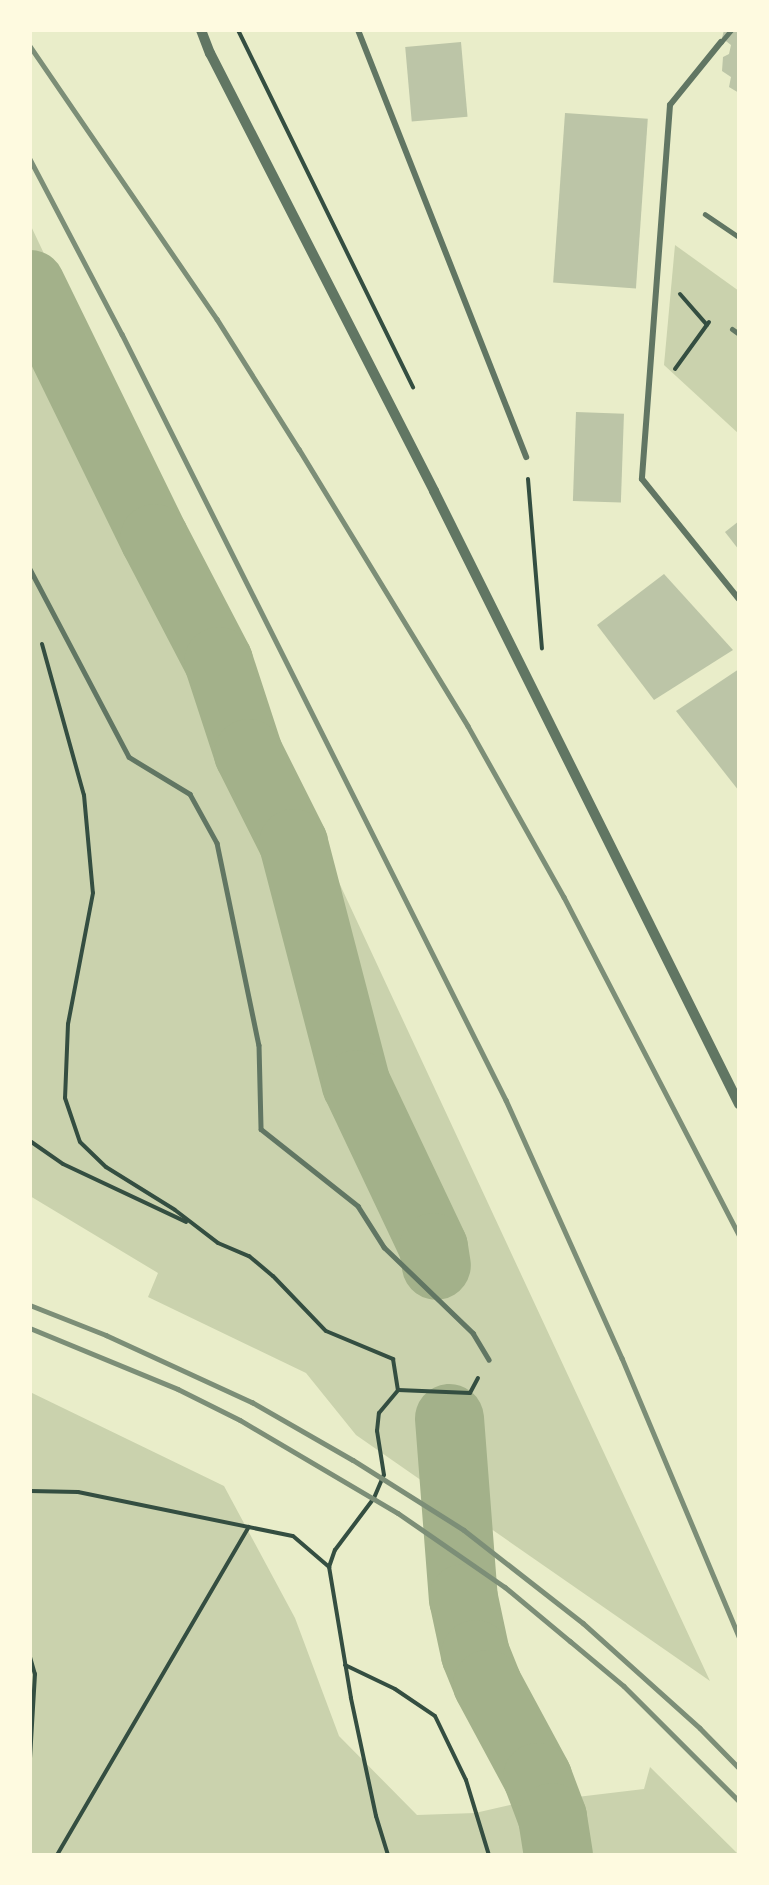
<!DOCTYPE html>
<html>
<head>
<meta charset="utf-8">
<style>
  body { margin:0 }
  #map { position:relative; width:769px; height:1885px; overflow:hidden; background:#e9edc9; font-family:"Alegreya Sans",sans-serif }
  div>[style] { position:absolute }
  .green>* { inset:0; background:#cad2ad }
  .river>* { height:69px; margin:-34.5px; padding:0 34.5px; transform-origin:34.5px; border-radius:34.5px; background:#a3b18a }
  .building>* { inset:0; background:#bcc5a7; transform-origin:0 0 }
  .path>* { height:4px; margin:-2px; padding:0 2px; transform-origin:2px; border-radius:2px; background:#344e41 }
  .service>* { height:4.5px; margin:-2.25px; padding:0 2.25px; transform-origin:2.25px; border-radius:2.25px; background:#617663 }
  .pedestrian>* { height:5px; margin:-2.5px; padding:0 2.5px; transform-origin:2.5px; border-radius:2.5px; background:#617663 }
  .minor>* { height:6px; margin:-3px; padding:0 3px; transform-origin:3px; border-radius:3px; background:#617663 }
  .tertiary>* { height:10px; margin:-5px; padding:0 5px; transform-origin:5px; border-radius:5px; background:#617663 }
  .rail>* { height:4.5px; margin:-2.25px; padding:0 2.25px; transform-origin:2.25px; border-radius:2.25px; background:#7c8e77 }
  span { translate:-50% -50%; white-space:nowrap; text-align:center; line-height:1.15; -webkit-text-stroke:5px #fefae0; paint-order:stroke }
  .frame { position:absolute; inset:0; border:32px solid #fefae0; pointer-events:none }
</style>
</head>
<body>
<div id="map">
  <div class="green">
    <div style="clip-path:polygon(30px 224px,218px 622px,710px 1681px,356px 1435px,306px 1373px,148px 1297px,158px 1273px,30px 1196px)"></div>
    <div style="clip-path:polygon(675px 245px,739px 291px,739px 434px,664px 365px)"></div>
    <div style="clip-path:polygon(30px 1392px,224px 1486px,295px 1618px,339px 1736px,417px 1815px,475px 1813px,510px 1805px,644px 1789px,650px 1767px,739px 1855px,30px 1855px)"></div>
  </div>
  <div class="river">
    <div style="left:30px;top:284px;width:283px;rotate:64deg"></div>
    <div style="left:154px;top:538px;width:139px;rotate:62.5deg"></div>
    <div style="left:218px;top:661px;width:97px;rotate:71.9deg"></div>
    <div style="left:248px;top:753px;width:101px;rotate:63.4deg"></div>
    <div style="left:293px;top:843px;width:249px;rotate:75.4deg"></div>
    <div style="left:356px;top:1084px;width:180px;rotate:64.7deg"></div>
    <div style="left:433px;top:1247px;width:18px;rotate:81deg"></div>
    <div style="left:449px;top:1418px;width:181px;rotate:85.6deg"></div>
    <div style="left:463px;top:1598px;width:57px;rotate:77.9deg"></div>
    <div style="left:475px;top:1654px;width:32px;rotate:68deg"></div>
    <div style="left:487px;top:1684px;width:106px;rotate:61.7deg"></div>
    <div style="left:537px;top:1777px;width:43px;rotate:69.4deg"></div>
    <div style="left:552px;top:1817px;width:38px;rotate:81deg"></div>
  </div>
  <div class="building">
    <div style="clip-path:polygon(724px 30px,739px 30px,739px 93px,729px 87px,731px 77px,722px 71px,723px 57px,729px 54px,731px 45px,722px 38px)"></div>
    <div style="left:461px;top:42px;width:75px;height:56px;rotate:85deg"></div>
    <div style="left:565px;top:113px;width:83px;height:170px;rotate:4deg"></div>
    <div style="left:576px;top:412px;width:48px;height:89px;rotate:2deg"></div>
    <div style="clip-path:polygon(739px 521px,739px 550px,725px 532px)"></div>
    <div style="clip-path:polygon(664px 574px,733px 650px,654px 700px,597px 625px)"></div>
    <div style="clip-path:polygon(739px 669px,739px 791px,676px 711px)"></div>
  </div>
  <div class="path">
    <div style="left:238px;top:30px;width:398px;rotate:63.9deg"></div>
    <div style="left:680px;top:294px;width:41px;rotate:48.9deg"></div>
    <div style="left:675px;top:369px;width:58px;rotate:-54.1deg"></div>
    <div style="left:528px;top:479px;width:170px;rotate:85.3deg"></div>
    <div style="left:42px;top:644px;width:157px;rotate:74.5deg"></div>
    <div style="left:84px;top:795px;width:98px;rotate:84.8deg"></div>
    <div style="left:93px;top:893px;width:133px;rotate:100.8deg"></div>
    <div style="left:68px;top:1024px;width:74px;rotate:92.3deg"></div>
    <div style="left:65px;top:1098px;width:46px;rotate:71.2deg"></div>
    <div style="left:80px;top:1142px;width:36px;rotate:44deg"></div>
    <div style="left:106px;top:1167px;width:81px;rotate:31.9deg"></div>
    <div style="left:175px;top:1210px;width:54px;rotate:37.5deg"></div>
    <div style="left:218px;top:1243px;width:34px;rotate:23deg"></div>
    <div style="left:249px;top:1256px;width:31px;rotate:40deg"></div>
    <div style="left:273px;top:1276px;width:76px;rotate:46.1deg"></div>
    <div style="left:326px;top:1331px;width:73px;rotate:22.7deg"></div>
    <div style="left:393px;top:1359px;width:31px;rotate:81deg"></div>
    <div style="left:30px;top:1141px;width:40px;rotate:34.9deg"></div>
    <div style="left:63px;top:1164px;width:136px;rotate:25.2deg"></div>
    <div style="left:30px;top:1491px;width:48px;rotate:1.2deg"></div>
    <div style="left:78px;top:1492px;width:219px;rotate:11.6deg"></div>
    <div style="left:293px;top:1536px;width:48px;rotate:40.7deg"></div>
    <div style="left:30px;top:1657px;width:18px;rotate:74deg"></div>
    <div style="left:35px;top:1674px;width:85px;rotate:93.4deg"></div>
    <div style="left:345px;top:1665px;width:55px;rotate:25.6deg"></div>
    <div style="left:395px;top:1689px;width:48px;rotate:34deg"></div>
    <div style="left:435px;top:1716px;width:71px;rotate:64.2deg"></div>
    <div style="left:466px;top:1780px;width:78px;rotate:73deg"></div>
    <div style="left:57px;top:1855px;width:380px;rotate:-59.7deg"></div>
    <div style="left:388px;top:1855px;width:41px;rotate:-107.1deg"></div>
    <div style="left:376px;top:1816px;width:121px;rotate:-102deg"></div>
    <div style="left:351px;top:1698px;width:133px;rotate:-99.5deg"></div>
    <div style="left:329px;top:1567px;width:18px;rotate:-71deg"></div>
    <div style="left:335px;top:1550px;width:65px;rotate:-53.1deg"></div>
    <div style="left:374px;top:1498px;width:25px;rotate:-67deg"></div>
    <div style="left:384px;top:1475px;width:45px;rotate:-99deg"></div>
    <div style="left:377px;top:1431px;width:18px;rotate:-84deg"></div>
    <div style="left:379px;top:1413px;width:30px;rotate:-50deg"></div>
    <div style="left:398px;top:1390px;width:72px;rotate:2.4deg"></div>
    <div style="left:470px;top:1393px;width:17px;rotate:-62deg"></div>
  </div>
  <div class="service">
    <div style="left:705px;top:214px;width:41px;rotate:34.1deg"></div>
    <div style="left:30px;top:569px;width:212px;rotate:62.2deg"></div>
    <div style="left:129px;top:757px;width:71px;rotate:31.2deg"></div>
    <div style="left:190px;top:794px;width:56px;rotate:61.1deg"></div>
    <div style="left:217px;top:843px;width:206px;rotate:78.3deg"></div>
    <div style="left:259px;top:1045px;width:84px;rotate:88.6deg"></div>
    <div style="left:261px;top:1129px;width:124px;rotate:38.4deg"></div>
    <div style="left:358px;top:1206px;width:49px;rotate:57.6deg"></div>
    <div style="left:384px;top:1247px;width:124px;rotate:44deg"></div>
    <div style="left:473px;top:1333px;width:31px;rotate:59deg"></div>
  </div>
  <div class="pedestrian">
    <div style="left:721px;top:42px;width:16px;rotate:-50deg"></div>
    <div style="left:732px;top:329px;width:9px;rotate:36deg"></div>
  </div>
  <div class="minor">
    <div style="left:358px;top:30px;width:459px;rotate:68.5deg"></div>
    <div style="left:721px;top:42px;width:81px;rotate:129deg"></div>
    <div style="left:670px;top:105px;width:375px;rotate:94.3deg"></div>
    <div style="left:642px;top:479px;width:154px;rotate:51.1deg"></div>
  </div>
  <div class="tertiary">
    <div style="left:201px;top:30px;width:25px;rotate:69deg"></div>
    <div style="left:210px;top:53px;width:492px;rotate:62.9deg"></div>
    <div style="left:434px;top:491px;width:685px;rotate:63.55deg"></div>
  </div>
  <div class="rail">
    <div style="left:30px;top:46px;width:331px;rotate:55.6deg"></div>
    <div style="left:217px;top:319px;width:154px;rotate:57.8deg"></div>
    <div style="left:299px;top:449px;width:324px;rotate:58.6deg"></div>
    <div style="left:468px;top:726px;width:196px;rotate:60.7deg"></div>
    <div style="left:564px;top:897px;width:381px;rotate:62.6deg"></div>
    <div style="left:30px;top:159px;width:198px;rotate:62.3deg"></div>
    <div style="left:122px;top:334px;width:857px;rotate:63.38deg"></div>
    <div style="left:506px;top:1100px;width:283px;rotate:65.8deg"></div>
    <div style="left:622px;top:1358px;width:302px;rotate:67.2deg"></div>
    <div style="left:30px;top:1305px;width:82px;rotate:21.5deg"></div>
    <div style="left:106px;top:1335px;width:161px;rotate:24.7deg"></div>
    <div style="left:252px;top:1402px;width:116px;rotate:29.9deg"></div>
    <div style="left:353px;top:1460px;width:131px;rotate:32.2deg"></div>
    <div style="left:464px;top:1530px;width:151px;rotate:38deg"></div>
    <div style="left:583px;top:1623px;width:157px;rotate:41.9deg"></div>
    <div style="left:700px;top:1728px;width:56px;rotate:45.7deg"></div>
    <div style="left:30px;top:1328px;width:160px;rotate:22.4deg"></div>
    <div style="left:178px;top:1389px;width:69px;rotate:26.6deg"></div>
    <div style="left:240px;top:1420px;width:183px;rotate:30.5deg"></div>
    <div style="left:398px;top:1513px;width:130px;rotate:34.7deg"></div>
    <div style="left:505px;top:1587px;width:85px;rotate:39.7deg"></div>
    <div style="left:570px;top:1641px;width:70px;rotate:39.8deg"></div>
    <div style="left:624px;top:1686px;width:163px;rotate:45deg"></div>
  </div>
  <div class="frame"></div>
</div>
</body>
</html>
